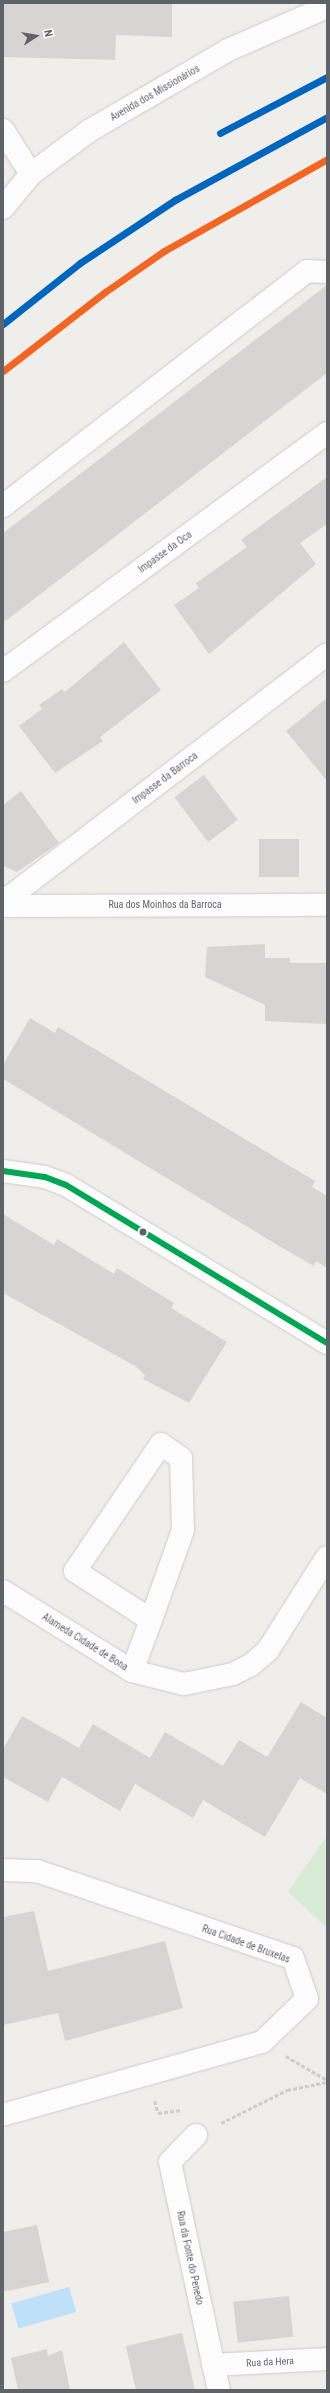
<!DOCTYPE html>
<html>
<head>
<meta charset="utf-8">
<style>
  body { margin:0 }
  #map { position:relative; width:330px; height:2393px; overflow:hidden; background:#efeeea; font-family:"Roboto Condensed",sans-serif }
  div>[style] { position:absolute }
  .green>* { inset:0; background:#d8ebd6 }
  .water>* { inset:0; background:#bfe0f9; transform-origin:0 0 }
  .building>* { inset:0; background:#d6d5d3; transform-origin:0 0 }
  .path>* { height:2.5px; margin-top:-1.25px; transform-origin:0; background:repeating-linear-gradient(90deg,#cacfcc 0 4px,transparent 0 6px) }
  .roads { filter:drop-shadow(0 0 1px #cbcccc) drop-shadow(0 0 1px #cbcccc) }
  .minor>* { height:22px; margin:-11px; padding:0 11px; transform-origin:11px; border-radius:11px; background:#fdfcfc }
  .bus-1>* { height:6px; margin:-3px; padding:0 3px; transform-origin:3px; border-radius:3px; background:#00a651 }
  .rail-1>* { height:7px; margin:-3.5px; padding:0 3.5px; transform-origin:3.5px; border-radius:3.5px; background:#f26522 }
  .rail-2>* { height:7px; margin:-3.5px; padding:0 3.5px; transform-origin:3.5px; border-radius:3.5px; background:#0065bd }
  .dots>* { width:11px; height:11px; translate:-50% -50%; box-sizing:border-box; border:2px solid #fff; border-radius:50% }
  span { translate:-50% -50%; white-space:nowrap; text-align:center; line-height:1.15; -webkit-text-stroke:4px #fff; paint-order:stroke }
  .street-label { font-size:10px; color:#5f6368 }
  .frame { position:absolute; inset:0; border:4px solid #5f6368; pointer-events:none }
  .north { position:absolute; left:16px; top:16px; width:40px; height:40px; -webkit-text-stroke:3px #fff; paint-order:stroke; rotate:78deg; font-size:11px; font-weight:700; line-height:16px; text-align:center; color:#5f6368 }
  .north::after { content:''; display:block; margin:auto; width:14px; height:18px; background:#5f6368; clip-path:polygon(50% 0,100% 100%,50% 72%,0 100%) }
</style>
</head>
<body>
<div id="map">
  <div class="green">
    <div style="clip-path:polygon(327px 1836px,327px 1928px,288px 1892px)"></div>
  </div>
  <div class="water">
    <div style="left:69px;top:2287px;width:26px;height:60px;rotate:74deg"></div>
  </div>
  <div class="building">
    <div style="clip-path:polygon(3px 3px,172px 3px,172px 37px,116px 35px,115px 60px,3px 57px)"></div>
    <div style="clip-path:polygon(327px 285px,327px 373px,3px 623px,3px 533px)"></div>
    <div style="clip-path:polygon(327px 477px,327px 524px,300px 543px,316px 564px,209px 654px,174px 605px,199px 588px,196px 583px,247px 547px,241px 540px)"></div>
    <div style="clip-path:polygon(124px 642px,161px 690px,100px 737px,103px 741px,55px 773px,19px 726px,42px 709px,39px 705px,62px 689px,65px 692px)"></div>
    <div style="clip-path:polygon(327px 698px,327px 781px,286px 731px)"></div>
    <div style="left:204px;top:775px;width:56px;height:37px;rotate:53deg"></div>
    <div style="clip-path:polygon(21px 791px,59px 843px,17px 872px,3px 866px,3px 805px)"></div>
    <div style="left:259px;top:839px;width:40px;height:38px"></div>
    <div style="clip-path:polygon(265px 944px,265px 958px,290px 958px,290px 963px,327px 963px,327px 1024px,265px 1021px,265px 1005px,205px 977px,207px 947px)"></div>
    <div style="clip-path:polygon(30px 1018px,55px 1033px,58px 1027px,315px 1181px,312px 1187px,327px 1196px,327px 1268px,316px 1261px,314px 1266px,279px 1246px,3px 1079px,3px 1065px)"></div>
    <div style="clip-path:polygon(3px 1214px,54px 1245px,57px 1239px,114px 1274px,117px 1268px,174px 1303px,171px 1308px,227px 1342px,189px 1403px,143px 1379px,145px 1375px,135px 1366px,3px 1293px)"></div>
    <div style="clip-path:polygon(301px 1702px,327px 1718px,327px 1794px,300px 1778px,265px 1837px,203px 1800px,193px 1818px,135px 1784px,120px 1811px,62px 1777px,48px 1802px,3px 1777px,3px 1749px,22px 1716px,79px 1748px,93px 1724px,150px 1758px,165px 1732px,223px 1766px,239px 1740px,267px 1757px)"></div>
    <div style="clip-path:polygon(34px 1911px,48px 1971px,165px 1941px,183px 2008px,65px 2041px,58px 2013px,3px 2025px,3px 1917px)"></div>
    <div style="clip-path:polygon(37px 2225px,49px 2282px,3px 2292px,3px 2232px)"></div>
    <div style="left:289px;top:2296px;width:41px;height:56px;rotate:84deg"></div>
    <div style="clip-path:polygon(182px 2333px,195px 2390px,136px 2390px,126px 2346px)"></div>
    <div style="clip-path:polygon(47px 2349px,48px 2356px,62px 2350px,70px 2390px,18px 2390px,11px 2358px)"></div>
  </div>
  <div class="path">
    <div style="left:286px;top:2056px;width:48px;rotate:30.3deg"></div>
    <div style="left:155px;top:2101px;width:12px;rotate:76deg"></div>
    <div style="left:158px;top:2113px;width:24px;rotate:-7deg"></div>
    <div style="left:221px;top:2123px;width:74px;rotate:-26.6deg"></div>
    <div style="left:287px;top:2090px;width:41px;rotate:-11.3deg"></div>
  </div>
  <div class="roads">
    <div class="minor">
      <div style="left:3px;top:130px;width:52px;rotate:57.5deg"></div>
      <div style="left:3px;top:208px;width:44px;rotate:-50.5deg"></div>
      <div style="left:31px;top:174px;width:72px;rotate:-36.6deg"></div>
      <div style="left:89px;top:131px;width:161px;rotate:-30.2deg"></div>
      <div style="left:228px;top:50px;width:108px;rotate:-23.5deg"></div>
      <div style="left:3px;top:506px;width:384px;rotate:-37.7deg"></div>
      <div style="left:307px;top:271px;width:20px;rotate:3deg"></div>
      <div style="left:3px;top:671px;width:402px;rotate:-36.3deg"></div>
      <div style="left:3px;top:902px;width:408px;rotate:-37.4deg"></div>
      <div style="left:3px;top:906px;width:324px;rotate:-0.2deg"></div>
      <div style="left:3px;top:1171px;width:42px;rotate:8.1deg"></div>
      <div style="left:45px;top:1177px;width:22px;rotate:21deg"></div>
      <div style="left:66px;top:1185px;width:305px;rotate:31.2deg"></div>
      <div style="left:3px;top:1591px;width:152px;rotate:31.8deg"></div>
      <div style="left:132px;top:1671px;width:54px;rotate:14deg"></div>
      <div style="left:184px;top:1684px;width:50px;rotate:-11.5deg"></div>
      <div style="left:233px;top:1674px;width:20px;rotate:-27deg"></div>
      <div style="left:251px;top:1665px;width:23px;rotate:-41deg"></div>
      <div style="left:268px;top:1650px;width:110px;rotate:-57.6deg"></div>
      <div style="left:132px;top:1671px;width:54px;rotate:-69.6deg"></div>
      <div style="left:151px;top:1620px;width:96px;rotate:-70.4deg"></div>
      <div style="left:183px;top:1530px;width:72px;rotate:-91.6deg"></div>
      <div style="left:181px;top:1458px;width:24px;rotate:-145deg"></div>
      <div style="left:161px;top:1444px;width:153px;rotate:124.1deg"></div>
      <div style="left:75px;top:1571px;width:90px;rotate:32.8deg"></div>
      <div style="left:3px;top:1870px;width:34px;rotate:2deg"></div>
      <div style="left:37px;top:1871px;width:270px;rotate:18.8deg"></div>
      <div style="left:293px;top:1958px;width:43px;rotate:71.1deg"></div>
      <div style="left:307px;top:1999px;width:62px;rotate:136.3deg"></div>
      <div style="left:262px;top:2042px;width:269px;rotate:164.3deg"></div>
      <div style="left:196px;top:2135px;width:37px;rotate:134deg"></div>
      <div style="left:170px;top:2162px;width:233px;rotate:77.9deg"></div>
      <div style="left:213px;top:2365px;width:114px;rotate:-3deg"></div>
    </div>
  </div>
  <div class="bus-1">
    <div style="left:3px;top:1171px;width:42px;rotate:8.1deg"></div>
    <div style="left:45px;top:1177px;width:22px;rotate:21deg"></div>
    <div style="left:66px;top:1185px;width:305px;rotate:31.2deg"></div>
  </div>
  <div class="rail-1">
    <div style="left:3px;top:371px;width:129px;rotate:-37.8deg"></div>
    <div style="left:105px;top:292px;width:72px;rotate:-34.8deg"></div>
    <div style="left:164px;top:251px;width:187px;rotate:-29.4deg"></div>
  </div>
  <div class="rail-2">
    <div style="left:220px;top:133px;width:121px;rotate:-27.6deg"></div>
    <div style="left:3px;top:324px;width:98px;rotate:-38.4deg"></div>
    <div style="left:80px;top:263px;width:114px;rotate:-33.6deg"></div>
    <div style="left:175px;top:200px;width:173px;rotate:-28.6deg"></div>
  </div>
  <div class="dots">
    <div style="left:143px;top:1232px;background:#5f6368"></div>
  </div>
  <div class="street-label">
    <span style="left:155px;top:93px;rotate:-30deg">Avenida dos Missionários</span>
    <span style="left:165px;top:552px;rotate:-36deg">Impasse da Oca</span>
    <span style="left:165px;top:778px;rotate:-37deg">Impasse da Barroca</span>
    <span style="left:165px;top:905px">Rua dos Moinhos da Barroca</span>
    <span style="left:85px;top:1642px;rotate:32deg">Alameda Cidade de Bona</span>
    <span style="left:246px;top:1944px;rotate:20deg">Rua Cidade de Bruxelas</span>
    <span style="left:190px;top:2258px;rotate:78deg">Rua da Fonte do Penedo</span>
    <span style="left:270px;top:2362px;rotate:-3deg">Rua da Hera</span>
  </div>
  <div class="frame"></div>
  <div class="north">N</div>
</div>
</body>
</html>
